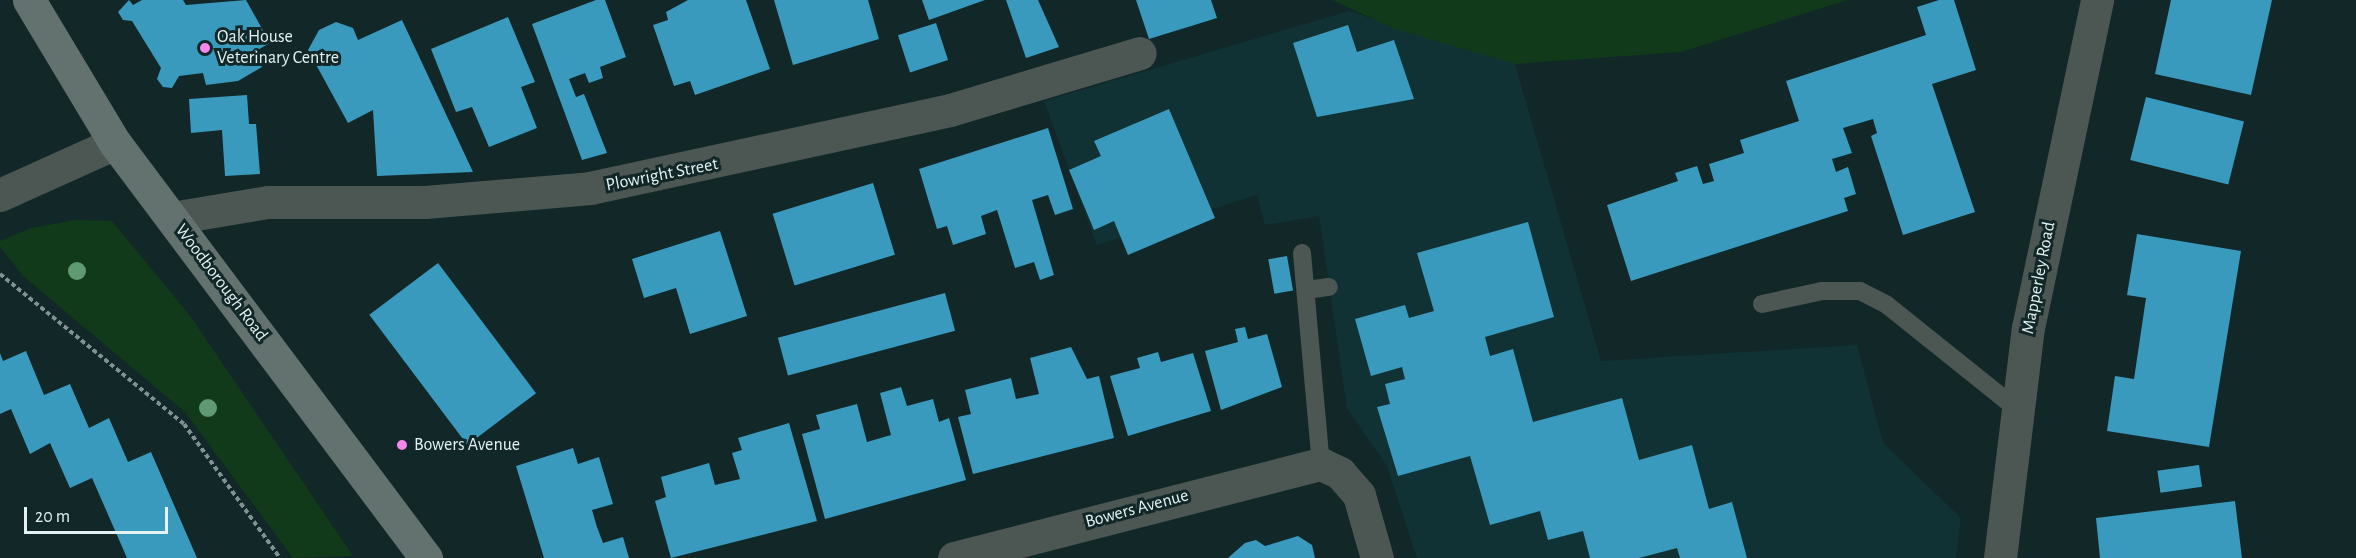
<!DOCTYPE html>
<html>
<head>
<meta charset="utf-8">
<style>
  body { margin:0 }
  #map { position:relative; width:2356px; height:558px; overflow:hidden; background:#112728; font-family:"Alegreya Sans",sans-serif }
  div>[style] { position:absolute }
  .built>* { inset:0; background:#113234 }
  .green>* { inset:0; background:#113a1b }
  .building>* { inset:0; background:#3a9abe; transform-origin:0 0 }
  .path>* { height:4px; margin-top:-2px; transform-origin:0; background:repeating-linear-gradient(90deg,#819293 0 4.5px,transparent 0 7.5px) }
  .service>* { height:18px; margin:-9px; padding:0 9px; transform-origin:9px; border-radius:9px; background:#4c5653 }
  .minor>* { height:33px; margin:-16.5px; padding:0 16.5px; transform-origin:16.5px; border-radius:16.5px; background:#4c5653 }
  .tertiary>* { height:33px; margin:-16.5px; padding:0 16.5px; transform-origin:16.5px; border-radius:16.5px; background:#4c5653 }
  .secondary>* { height:33px; margin:-16.5px; padding:0 16.5px; transform-origin:16.5px; border-radius:16.5px; background:#63726e }
  .trees>* { width:18px; height:18px; margin:-9px; border-radius:50%; background:#609a72 }
  .dots>* { width:16px; height:16px; translate:-50% -50%; box-sizing:border-box; border:3px solid #112728; border-radius:50% }
  span { translate:-50% -50%; white-space:nowrap; text-align:center; line-height:1.15; -webkit-text-stroke:6px #112728; paint-order:stroke }
  .poi-label { font-size:18px; color:#e5f2f3 }
  .left { translate:0 -50%; text-align:left }
  .street-label { font-size:18px; color:#e5f2f3 }
  .scale { position:absolute; left:24px; top:507px; width:144px; height:27px; box-sizing:border-box; border:3px solid #e5f2f3; border-top:0; padding-left:8px; font-size:18px; line-height:21px; white-space:nowrap; color:#e5f2f3; -webkit-text-stroke:4px #112728; paint-order:stroke }
</style>
</head>
<body>
<div id="map">
  <div class="built">
    <div style="clip-path:polygon(1349px 11px,1515px 64px,1601px 361px,1857px 345px,1883px 443px,1961px 518px,1956px 558px,1417px 558px,1387px 466px,1347px 408px,1319px 216px,1265px 225px,1257px 195px,1097px 245px,1044px 101px)"></div>
  </div>
  <div class="green">
    <div style="clip-path:polygon(1332px 0,1848px 0,1681px 52px,1515px 64px,1395px 29px)"></div>
    <div style="clip-path:polygon(76px 220px,112px 221px,191px 317px,353px 556px,293px 558px,185px 412px,23px 276px,0 247px,0 241px,31px 228px)"></div>
  </div>
  <div class="building">
    <div style="clip-path:polygon(129px 0,133px 5px,142px 0,183px 0,186px 5px,246px 0,270px 43px,254px 52px,262px 67px,238px 81px,206px 85px,203px 73px,179px 76px,172px 88px,163px 87px,157px 79px,161px 68px,132px 21px,123px 20px,118px 12px)"></div>
    <div style="clip-path:polygon(596px 0,605px 0,626px 57px,600px 67px,603px 78px,589px 83px,585px 73px,569px 79px,576px 97px,584px 94px,607px 153px,582px 160px,532px 24px)"></div>
    <div style="clip-path:polygon(688px 0,746px 0,770px 69px,695px 95px,690px 81px,674px 86px,653px 25px,668px 20px,666px 12px)"></div>
    <div style="clip-path:polygon(774px 0,868px 0,879px 39px,793px 65px)"></div>
    <div style="clip-path:polygon(922px 0,985px 0,929px 20px)"></div>
    <div style="clip-path:polygon(1006px 0,1038px 0,1059px 47px,1026px 58px)"></div>
    <div style="clip-path:polygon(1136px 0,1211px 0,1217px 18px,1149px 39px)"></div>
    <div style="clip-path:polygon(1939px 0,1954px 0,1976px 70px,1932px 84px,1975px 212px,1903px 235px,1871px 136px,1877px 133px,1873px 119px,1843px 128px,1852px 153px,1832px 159px,1836px 172px,1848px 167px,1856px 194px,1844px 198px,1848px 211px,1631px 281px,1607px 205px,1678px 181px,1675px 173px,1697px 166px,1703px 184px,1714px 181px,1709px 164px,1744px 153px,1740px 140px,1799px 121px,1786px 81px,1926px 35px,1917px 7px)"></div>
    <div style="clip-path:polygon(2171px 0,2272px 0,2251px 95px,2155px 74px)"></div>
    <div style="clip-path:polygon(508px 17px,535px 82px,521px 87px,537px 128px,489px 147px,472px 107px,456px 112px,431px 49px)"></div>
    <div style="clip-path:polygon(402px 20px,473px 172px,377px 176px,373px 110px,348px 123px,308px 50px,319px 30px,336px 22px,353px 28px,358px 40px)"></div>
    <div style="left:936px;top:23px;width:39px;height:40px;rotate:72deg"></div>
    <div style="clip-path:polygon(1348px 25px,1357px 52px,1394px 40px,1414px 99px,1317px 117px,1293px 43px)"></div>
    <div style="clip-path:polygon(247px 95px,249px 124px,256px 124px,260px 174px,225px 176px,222px 130px,191px 133px,189px 99px)"></div>
    <div style="left:2146px;top:97px;width:101px;height:65px;rotate:14deg"></div>
    <div style="clip-path:polygon(1169px 109px,1215px 218px,1128px 255px,1114px 221px,1094px 230px,1069px 170px,1101px 156px,1094px 141px)"></div>
    <div style="clip-path:polygon(1048px 128px,1073px 209px,1055px 215px,1048px 195px,1032px 200px,1054px 275px,1040px 280px,1034px 262px,1015px 268px,997px 210px,981px 216px,986px 234px,953px 245px,947px 226px,937px 229px,919px 169px)"></div>
    <div style="left:873px;top:183px;width:75px;height:105px;rotate:73deg"></div>
    <div style="clip-path:polygon(1528px 222px,1554px 317px,1485px 337px,1490px 356px,1513px 349px,1533px 422px,1622px 398px,1639px 460px,1692px 445px,1709px 509px,1732px 502px,1747px 558px,1680px 558px,1677px 548px,1639px 558px,1590px 558px,1583px 531px,1548px 540px,1540px 511px,1490px 525px,1470px 456px,1398px 476px,1377px 407px,1390px 404px,1385px 384px,1405px 379px,1402px 367px,1371px 376px,1355px 319px,1405px 305px,1409px 318px,1434px 311px,1417px 253px)"></div>
    <div style="clip-path:polygon(720px 231px,747px 316px,690px 334px,676px 288px,644px 298px,632px 259px)"></div>
    <div style="clip-path:polygon(2137px 234px,2241px 251px,2209px 447px,2107px 431px,2115px 376px,2134px 379px,2146px 298px,2127px 295px)"></div>
    <div style="left:1287px;top:256px;width:35px;height:19px;rotate:80deg"></div>
    <div style="left:438px;top:263px;width:163px;height:86px;rotate:53deg"></div>
    <div style="left:945px;top:293px;width:39px;height:173px;rotate:75deg"></div>
    <div style="clip-path:polygon(1245px 327px,1248px 339px,1267px 334px,1282px 387px,1221px 410px,1205px 351px,1238px 342px,1235px 329px)"></div>
    <div style="clip-path:polygon(1071px 347px,1087px 379px,1099px 376px,1114px 438px,973px 474px,958px 417px,971px 414px,965px 390px,1011px 378px,1016px 399px,1039px 394px,1030px 358px)"></div>
    <div style="clip-path:polygon(26px 351px,44px 395px,70px 384px,89px 428px,109px 418px,128px 462px,151px 452px,197px 558px,127px 558px,92px 478px,70px 488px,50px 443px,30px 454px,11px 409px,0 414px,0 353px,3px 361px)"></div>
    <div style="clip-path:polygon(1158px 352px,1161px 362px,1193px 353px,1211px 411px,1128px 436px,1110px 376px,1140px 368px,1137px 358px)"></div>
    <div style="clip-path:polygon(901px 387px,907px 406px,933px 399px,939px 422px,949px 418px,966px 480px,825px 519px,802px 434px,820px 429px,816px 415px,857px 404px,867px 442px,891px 435px,880px 393px)"></div>
    <div style="clip-path:polygon(789px 423px,817px 521px,671px 558px,655px 501px,666px 497px,661px 477px,709px 463px,715px 485px,740px 479px,732px 453px,742px 450px,738px 438px)"></div>
    <div style="clip-path:polygon(573px 448px,578px 464px,599px 457px,613px 504px,592px 510px,597px 527px,603px 543px,623px 537px,629px 558px,544px 558px,516px 466px)"></div>
    <div style="left:2199px;top:465px;width:22px;height:42px;rotate:82deg"></div>
    <div style="clip-path:polygon(2235px 501px,2242px 558px,2100px 558px,2096px 518px)"></div>
    <div style="clip-path:polygon(1298px 536px,1312px 545px,1315px 558px,1228px 558px,1245px 543px,1256px 540px,1265px 546px)"></div>
  </div>
  <div class="path">
    <div style="left:0;top:274px;width:237px;rotate:39.2deg"></div>
    <div style="left:184px;top:424px;width:165px;rotate:54.4deg"></div>
  </div>
  <div class="service">
    <div style="left:1302px;top:253px;width:212px;rotate:84.9deg"></div>
    <div style="left:1307px;top:290px;width:22px;rotate:-8deg"></div>
    <div style="left:1762px;top:304px;width:61px;rotate:-12.2deg"></div>
    <div style="left:1822px;top:291px;width:38px"></div>
    <div style="left:1860px;top:291px;width:30px;rotate:27deg"></div>
    <div style="left:1887px;top:305px;width:166px;rotate:38.7deg"></div>
  </div>
  <div class="minor">
    <div style="left:0;top:195px;width:126px;rotate:-24.3deg"></div>
    <div style="left:172px;top:218px;width:97px;rotate:-9.5deg"></div>
    <div style="left:268px;top:202px;width:157px"></div>
    <div style="left:425px;top:202px;width:166px;rotate:-4.8deg"></div>
    <div style="left:590px;top:188px;width:368px;rotate:-12.2deg"></div>
    <div style="left:950px;top:110px;width:198px;rotate:-16.7deg"></div>
    <div style="left:954px;top:558px;width:379px;rotate:-14.4deg"></div>
    <div style="left:1321px;top:464px;width:21px;rotate:25deg"></div>
    <div style="left:1340px;top:473px;width:29px;rotate:49deg"></div>
    <div style="left:1359px;top:495px;width:66px;rotate:74.1deg"></div>
  </div>
  <div class="tertiary">
    <div style="left:2000px;top:558px;width:232px;rotate:-83.1deg"></div>
    <div style="left:2028px;top:328px;width:335px;rotate:-78.1deg"></div>
  </div>
  <div class="secondary">
    <div style="left:29px;top:0;width:167px;rotate:59deg"></div>
    <div style="left:115px;top:143px;width:519px;rotate:53.15deg"></div>
  </div>
  <div class="trees">
    <div style="left:77px;top:271px"></div>
    <div style="left:208px;top:408px"></div>
  </div>
  <div class="dots">
    <div style="left:205px;top:48px;background:#f688ed"></div>
    <div style="left:402px;top:445px;background:#f688ed"></div>
  </div>
  <div class="poi-label">
    <span class="left" style="left:217px;top:48px">Oak House<br>Veterinary Centre</span>
    <span class="left" style="left:414px;top:445px">Bowers Avenue</span>
  </div>
  <div class="street-label">
    <span style="left:662px;top:175px;rotate:-11deg">Plowright Street</span>
    <span style="left:2039px;top:278px;rotate:-79deg">Mapperley Road</span>
    <span style="left:221px;top:283px;rotate:53deg">Woodborough Road</span>
    <span style="left:1137px;top:509px;rotate:-15deg">Bowers Avenue</span>
  </div>
  <div class="scale">20 m</div>
</div>
</body>
</html>
